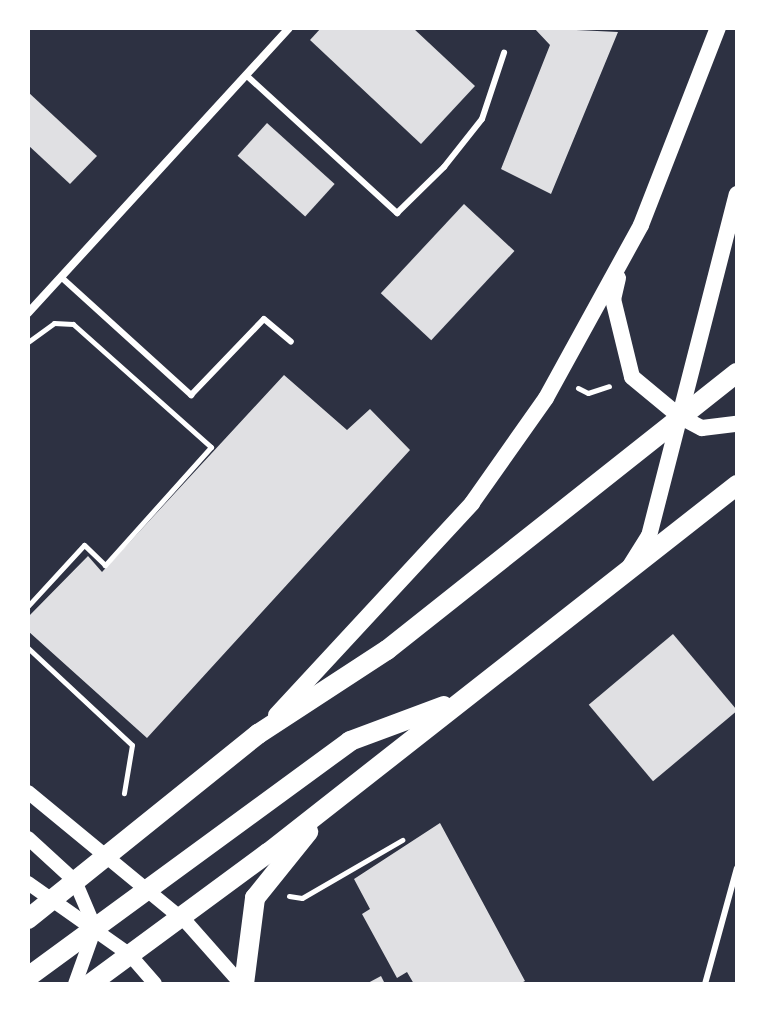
<!DOCTYPE html>
<html>
<head>
<meta charset="utf-8">
<style>
  body { margin:0 }
  #map { position:relative; width:765px; height:1012px; overflow:hidden; background:#2d3142; font-family:"IBM Plex Serif",serif }
  div>[style] { position:absolute }
  .building>* { inset:0; background:#e0e0e3; transform-origin:0 0 }
  .path>* { height:5px; margin:-2.5px; padding:0 2.5px; transform-origin:2.5px; border-radius:2.5px; background:#fff }
  .service>* { height:6px; margin:-3px; padding:0 3px; transform-origin:3px; border-radius:3px; background:#fff }
  .minor>* { height:8px; margin:-4px; padding:0 4px; transform-origin:4px; border-radius:4px; background:#fff }
  .tertiary>* { height:14px; margin:-7px; padding:0 7px; transform-origin:7px; border-radius:7px; background:#fff }
  .secondary>* { height:16px; margin:-8px; padding:0 8px; transform-origin:8px; border-radius:8px; background:#fff }
  .primary>* { height:20px; margin:-10px; padding:0 10px; transform-origin:10px; border-radius:10px; background:#fff }
  span { translate:-50% -50%; white-space:nowrap; text-align:center; line-height:1.15; -webkit-text-stroke:6px #fff; paint-order:stroke }
  .frame { position:absolute; inset:0; border:30px solid #fff; pointer-events:none }
</style>
</head>
<body>
<div id="map">
  <div class="building">
    <div style="clip-path:polygon(321px 28px,413px 28px,475px 86px,421px 144px,310px 40px)"></div>
    <div style="clip-path:polygon(534px 28px,618px 32px,551px 194px,501px 169px,550px 45px)"></div>
    <div style="clip-path:polygon(28px 92px,97px 156px,70px 184px,28px 145px)"></div>
    <div style="left:267px;top:123px;width:91px;height:44px;rotate:42deg"></div>
    <div style="left:464px;top:204px;width:69px;height:122px;rotate:43deg"></div>
    <div style="clip-path:polygon(284px 375px,347px 430px,370px 409px,410px 450px,147px 738px,28px 631px,28px 617px,88px 556px,102px 572px)"></div>
    <div style="left:673px;top:634px;width:100px;height:110px;rotate:50deg"></div>
    <div style="clip-path:polygon(440px 823px,525px 981px,519px 984px,414px 984px,407px 972px,397px 978px,362px 914px,370px 909px,354px 879px)"></div>
    <div style="clip-path:polygon(381px 976px,385px 984px,366px 984px)"></div>
  </div>
  <div class="path">
    <div style="left:28px;top:342px;width:32px;rotate:-36deg"></div>
    <div style="left:54px;top:323px;width:19px;rotate:3deg"></div>
    <div style="left:73px;top:324px;width:185px;rotate:41.7deg"></div>
    <div style="left:211px;top:447px;width:159px;rotate:131.9deg"></div>
    <div style="left:105px;top:565px;width:29px;rotate:-136deg"></div>
    <div style="left:84px;top:545px;width:83px;rotate:132.6deg"></div>
    <div style="left:578px;top:388px;width:11px;rotate:27deg"></div>
    <div style="left:588px;top:393px;width:22px;rotate:-18deg"></div>
    <div style="left:28px;top:648px;width:142px;rotate:43deg"></div>
    <div style="left:132px;top:745px;width:49px;rotate:99.5deg"></div>
    <div style="left:289px;top:896px;width:13px;rotate:9deg"></div>
    <div style="left:302px;top:898px;width:116px;rotate:-30.1deg"></div>
  </div>
  <div class="service">
    <div style="left:246px;top:75px;width:205px;rotate:42.4deg"></div>
    <div style="left:397px;top:213px;width:66px;rotate:-44.4deg"></div>
    <div style="left:444px;top:167px;width:61px;rotate:-51.6deg"></div>
    <div style="left:482px;top:119px;width:70px;rotate:-71.6deg"></div>
    <div style="left:61px;top:277px;width:176px;rotate:42.2deg"></div>
    <div style="left:191px;top:395px;width:105px;rotate:-46.2deg"></div>
    <div style="left:264px;top:319px;width:35px;rotate:40deg"></div>
    <div style="left:705px;top:984px;width:120px;rotate:-74.6deg"></div>
  </div>
  <div class="minor">
    <div style="left:28px;top:313px;width:386px;rotate:-47.5deg"></div>
  </div>
  <div class="tertiary">
    <div style="left:28px;top:792px;width:207px;rotate:39.5deg"></div>
    <div style="left:188px;top:924px;width:80px;rotate:48.5deg"></div>
    <div style="left:28px;top:838px;width:64px;rotate:42.5deg"></div>
    <div style="left:75px;top:881px;width:51px;rotate:66.9deg"></div>
    <div style="left:95px;top:928px;width:59px;rotate:109.7deg"></div>
    <div style="left:28px;top:883px;width:125px;rotate:35.2deg"></div>
    <div style="left:130px;top:955px;width:38px;rotate:49deg"></div>
  </div>
  <div class="secondary">
    <div style="left:618px;top:278px;width:22px;rotate:103deg"></div>
    <div style="left:613px;top:299px;width:80px;rotate:76.3deg"></div>
    <div style="left:632px;top:377px;width:61px;rotate:39.7deg"></div>
    <div style="left:679px;top:416px;width:26px;rotate:28deg"></div>
    <div style="left:702px;top:428px;width:35px;rotate:-7deg"></div>
    <div style="left:630px;top:566px;width:36px;rotate:-58deg"></div>
    <div style="left:649px;top:536px;width:353px;rotate:-75.6deg"></div>
    <div style="left:276px;top:715px;width:289px;rotate:-47.2deg"></div>
    <div style="left:472px;top:503px;width:128px;rotate:-54.8deg"></div>
    <div style="left:546px;top:398px;width:197px;rotate:-61.2deg"></div>
    <div style="left:641px;top:225px;width:212px;rotate:-68.7deg"></div>
  </div>
  <div class="primary">
    <div style="left:28px;top:919px;width:295px;rotate:-38.8deg"></div>
    <div style="left:258px;top:734px;width:154px;rotate:-33.1deg"></div>
    <div style="left:387px;top:650px;width:446px;rotate:-38.4deg"></div>
    <div style="left:28px;top:977px;width:399px;rotate:-36.2deg"></div>
    <div style="left:350px;top:741px;width:100px;rotate:-20.4deg"></div>
    <div style="left:90px;top:984px;width:221px;rotate:-36.4deg"></div>
    <div style="left:268px;top:853px;width:596px;rotate:-38.12deg"></div>
    <div style="left:244px;top:984px;width:87px;rotate:-82.7deg"></div>
    <div style="left:255px;top:898px;width:85px;rotate:-51.2deg"></div>
  </div>
  <div class="frame"></div>
</div>
</body>
</html>
